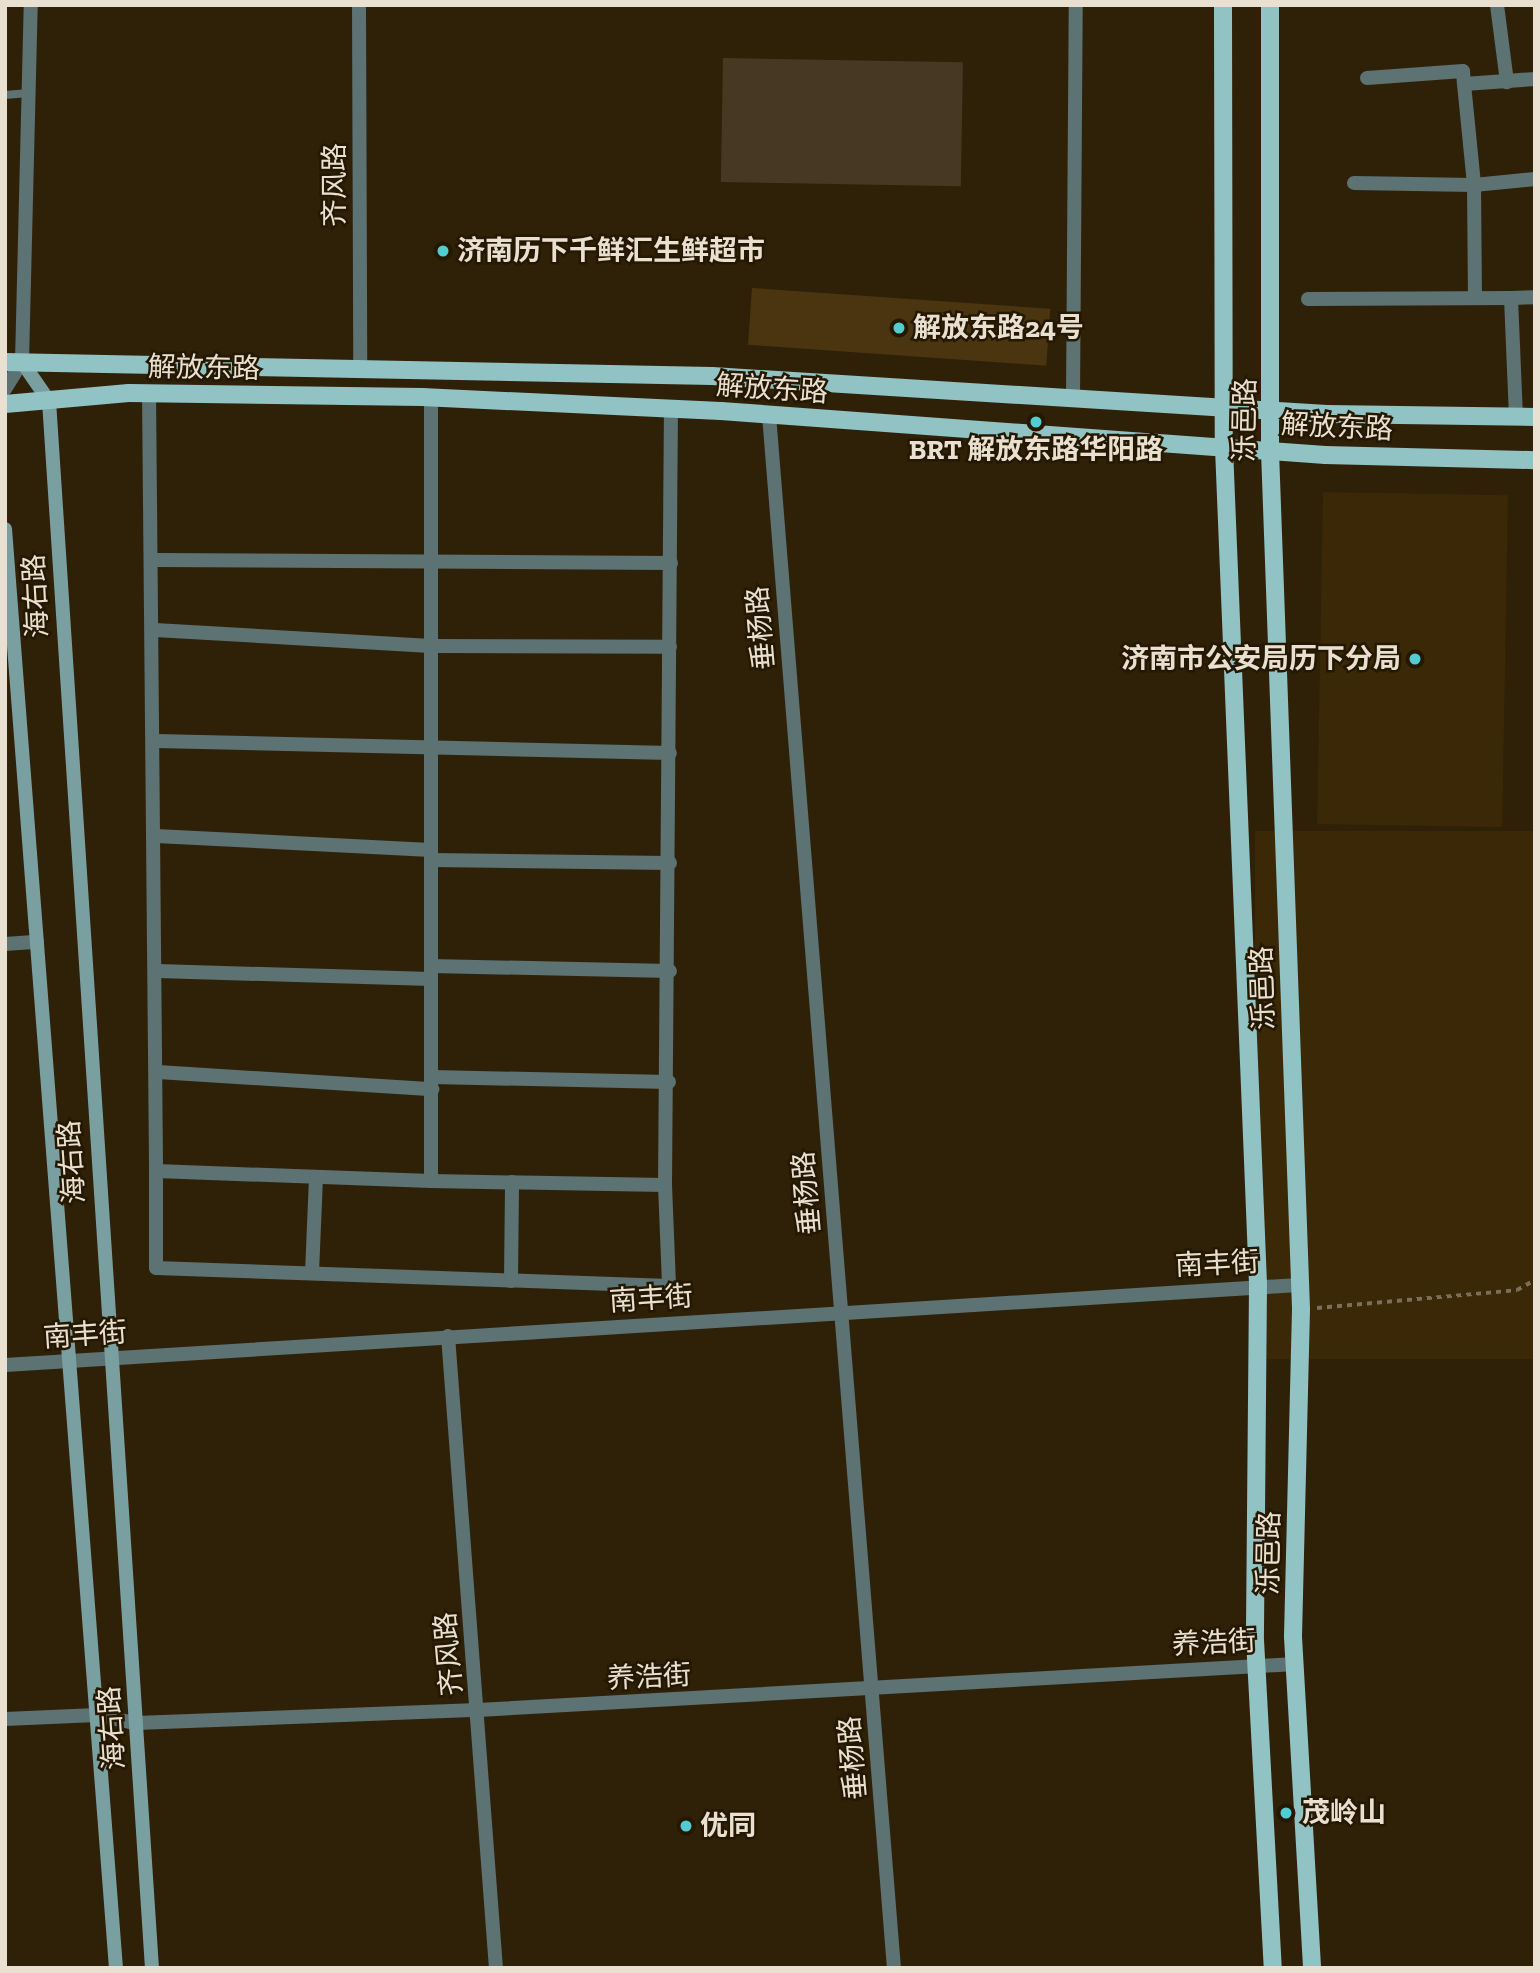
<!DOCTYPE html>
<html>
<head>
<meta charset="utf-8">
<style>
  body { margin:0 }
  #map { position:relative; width:1540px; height:1973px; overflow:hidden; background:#2f2108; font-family:"Zilla Slab","Noto Sans SC",serif }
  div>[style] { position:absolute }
  .built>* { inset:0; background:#3a2806; transform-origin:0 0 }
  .green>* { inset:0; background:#463822; transform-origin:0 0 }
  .building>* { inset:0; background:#4a3510; transform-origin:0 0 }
  .path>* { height:3.5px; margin-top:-1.75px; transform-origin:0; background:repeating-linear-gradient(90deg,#7b6f5b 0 5px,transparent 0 10px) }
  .service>* { height:8px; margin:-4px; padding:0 4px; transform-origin:4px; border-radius:4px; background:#5c7273 }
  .minor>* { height:14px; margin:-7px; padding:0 7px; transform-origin:7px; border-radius:7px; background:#5c7273 }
  .tertiary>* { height:14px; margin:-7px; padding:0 7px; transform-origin:7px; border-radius:7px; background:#5c7273 }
  .secondary>* { height:14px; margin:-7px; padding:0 7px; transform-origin:7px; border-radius:7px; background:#7a9fa1 }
  .primary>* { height:18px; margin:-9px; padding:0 9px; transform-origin:9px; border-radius:9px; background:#91c2c4 }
  .dots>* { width:19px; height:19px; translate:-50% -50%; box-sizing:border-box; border:4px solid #251801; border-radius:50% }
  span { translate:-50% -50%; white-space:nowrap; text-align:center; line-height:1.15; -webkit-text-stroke:5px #251801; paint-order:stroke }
  .street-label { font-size:28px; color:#e9e0d1 }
  .poi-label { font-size:28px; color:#e9e0d1; font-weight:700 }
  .left { translate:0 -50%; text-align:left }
  .right { translate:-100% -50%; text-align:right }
  .frame { position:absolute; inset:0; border:7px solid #e9e0d1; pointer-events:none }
</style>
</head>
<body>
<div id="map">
  <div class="built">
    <div style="left:1323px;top:492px;width:185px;height:332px;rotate:1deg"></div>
    <div style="left:1535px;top:831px;width:528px;height:280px;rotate:90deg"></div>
  </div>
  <div class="green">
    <div style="left:723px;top:58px;width:240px;height:124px;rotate:1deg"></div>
  </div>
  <div class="building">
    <div style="left:752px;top:288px;width:299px;height:57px;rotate:4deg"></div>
  </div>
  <div class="path">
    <div style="left:1317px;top:1308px;width:201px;rotate:-5.1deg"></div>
    <div style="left:1517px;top:1290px;width:21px;rotate:-29deg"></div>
  </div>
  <div class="service">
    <div style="left:5px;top:95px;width:24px;rotate:-5deg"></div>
  </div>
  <div class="minor">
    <div style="left:359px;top:5px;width:360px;rotate:89.8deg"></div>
    <div style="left:1497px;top:5px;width:78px;rotate:82.6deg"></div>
    <div style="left:1367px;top:78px;width:96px;rotate:-4.2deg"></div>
    <div style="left:1463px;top:71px;width:13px;rotate:86deg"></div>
    <div style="left:1535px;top:79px;width:71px;rotate:176deg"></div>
    <div style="left:1464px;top:84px;width:101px;rotate:84.3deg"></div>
    <div style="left:1474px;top:185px;width:61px;rotate:-5.6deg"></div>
    <div style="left:1354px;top:183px;width:120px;rotate:1deg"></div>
    <div style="left:1474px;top:185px;width:111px;rotate:89.5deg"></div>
    <div style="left:1511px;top:298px;width:24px;rotate:-2deg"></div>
    <div style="left:1308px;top:299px;width:203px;rotate:-0.3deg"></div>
    <div style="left:1511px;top:298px;width:119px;rotate:87.6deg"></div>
    <div style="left:149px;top:393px;width:778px;rotate:89.48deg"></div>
    <div style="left:1073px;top:397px;width:392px;rotate:-89.6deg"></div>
    <div style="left:769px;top:415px;width:1558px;rotate:85.4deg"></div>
    <div style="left:154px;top:560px;width:517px;rotate:0.33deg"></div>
    <div style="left:155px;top:630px;width:276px;rotate:3.3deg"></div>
    <div style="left:431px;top:646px;width:239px;rotate:0.2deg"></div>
    <div style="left:156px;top:741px;width:514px;rotate:1.34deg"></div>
    <div style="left:156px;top:836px;width:275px;rotate:2.9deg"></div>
    <div style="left:431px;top:860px;width:239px;rotate:0.7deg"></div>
    <div style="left:431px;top:966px;width:239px;rotate:1.2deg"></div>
    <div style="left:158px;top:971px;width:273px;rotate:1.7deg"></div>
    <div style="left:158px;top:1072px;width:275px;rotate:3.6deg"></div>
    <div style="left:432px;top:1077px;width:237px;rotate:1.2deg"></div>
    <div style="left:431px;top:1181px;width:234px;rotate:1deg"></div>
    <div style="left:665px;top:1185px;width:101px;rotate:87.7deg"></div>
    <div style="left:669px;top:1286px;width:513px;rotate:-177.99deg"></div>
    <div style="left:156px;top:1268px;width:97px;rotate:-90deg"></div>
    <div style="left:156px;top:1171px;width:275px;rotate:2.1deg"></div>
    <div style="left:431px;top:1181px;width:784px;rotate:-90deg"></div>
    <div style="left:665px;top:1185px;width:776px;rotate:-89.56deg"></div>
    <div style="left:312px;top:1273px;width:96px;rotate:-87.6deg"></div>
    <div style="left:511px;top:1281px;width:99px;rotate:-89.4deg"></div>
    <div style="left:5px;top:1365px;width:1297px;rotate:-3.54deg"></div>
    <div style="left:5px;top:1719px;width:92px;rotate:-2.5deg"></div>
    <div style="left:97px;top:1715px;width:40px;rotate:12deg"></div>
    <div style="left:136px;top:1723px;width:342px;rotate:-2.2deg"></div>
    <div style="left:478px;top:1710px;width:818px;rotate:-3.22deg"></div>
  </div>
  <div class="tertiary">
    <div style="left:5px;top:389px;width:32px;rotate:-58deg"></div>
    <div style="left:22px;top:362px;width:357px;rotate:-88.6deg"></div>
    <div style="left:5px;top:944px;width:32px;rotate:-4deg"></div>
    <div style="left:448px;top:1336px;width:634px;rotate:85.66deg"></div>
  </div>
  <div class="secondary">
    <div style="left:22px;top:362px;width:47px;rotate:55.3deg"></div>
    <div style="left:49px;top:401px;width:1570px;rotate:86.24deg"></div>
    <div style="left:5px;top:529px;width:1443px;rotate:85.59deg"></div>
  </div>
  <div class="primary">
    <div style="left:1223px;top:5px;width:443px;rotate:89.9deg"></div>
    <div style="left:1224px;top:448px;width:838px;rotate:87.67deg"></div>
    <div style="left:1258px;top:1285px;width:355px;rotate:90.5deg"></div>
    <div style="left:1255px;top:1640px;width:328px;rotate:86.9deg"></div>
    <div style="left:1270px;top:5px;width:446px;rotate:90deg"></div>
    <div style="left:1270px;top:451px;width:859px;rotate:87.93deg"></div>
    <div style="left:1301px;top:1309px;width:328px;rotate:91.4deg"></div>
    <div style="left:1293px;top:1637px;width:332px;rotate:86.7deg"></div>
    <div style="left:5px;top:362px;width:707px;rotate:1.13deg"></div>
    <div style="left:712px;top:376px;width:616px;rotate:3.54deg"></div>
    <div style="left:1327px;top:414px;width:208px;rotate:0.8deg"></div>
    <div style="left:5px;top:404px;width:124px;rotate:-5.1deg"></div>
    <div style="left:129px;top:393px;width:293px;rotate:0.8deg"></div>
    <div style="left:422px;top:397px;width:299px;rotate:2.7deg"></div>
    <div style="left:721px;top:411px;width:606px;rotate:4.17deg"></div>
    <div style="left:1325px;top:455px;width:210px;rotate:1.4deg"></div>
  </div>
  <div class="dots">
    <div style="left:443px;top:251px;background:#51ccd3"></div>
    <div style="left:899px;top:328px;background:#51ccd3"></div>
    <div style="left:1036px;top:422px;background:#51ccd3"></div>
    <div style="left:1415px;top:659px;background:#51ccd3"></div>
    <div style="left:1286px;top:1813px;background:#51ccd3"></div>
    <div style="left:686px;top:1826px;background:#51ccd3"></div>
  </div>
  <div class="street-label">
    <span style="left:335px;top:185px;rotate:-90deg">齐风路</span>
    <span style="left:204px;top:368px;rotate:1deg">解放东路</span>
    <span style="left:772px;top:389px;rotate:4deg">解放东路</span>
    <span style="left:1245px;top:420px;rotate:-89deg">泺邑路</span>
    <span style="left:1337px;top:427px;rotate:3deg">解放东路</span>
    <span style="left:36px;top:596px;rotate:-93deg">海右路</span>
    <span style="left:761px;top:628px;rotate:-95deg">垂杨路</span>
    <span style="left:1263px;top:988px;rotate:-92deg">泺邑路</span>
    <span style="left:72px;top:1162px;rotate:-94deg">海右路</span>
    <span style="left:807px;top:1193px;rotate:-95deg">垂杨路</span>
    <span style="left:1217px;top:1264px;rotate:-3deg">南丰街</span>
    <span style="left:651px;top:1299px;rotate:-4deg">南丰街</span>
    <span style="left:85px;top:1335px;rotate:-4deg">南丰街</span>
    <span style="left:1269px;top:1553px;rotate:-89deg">泺邑路</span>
    <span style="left:1214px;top:1643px;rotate:-3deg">养浩街</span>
    <span style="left:449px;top:1654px;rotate:-95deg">齐风路</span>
    <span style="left:649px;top:1677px;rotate:-3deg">养浩街</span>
    <span style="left:112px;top:1728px;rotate:-94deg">海右路</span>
    <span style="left:853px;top:1758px;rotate:-95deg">垂杨路</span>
  </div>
  <div class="poi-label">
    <span class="left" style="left:457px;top:251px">济南历下千鲜汇生鲜超市</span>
    <span class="left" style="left:913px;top:328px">解放东路24号</span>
    <span style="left:1036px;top:450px">BRT 解放东路华阳路</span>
    <span class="right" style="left:1401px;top:659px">济南市公安局历下分局</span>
    <span class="left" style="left:1302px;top:1813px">茂岭山</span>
    <span class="left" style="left:700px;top:1826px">优同</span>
  </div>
  <div class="frame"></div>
</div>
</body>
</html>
